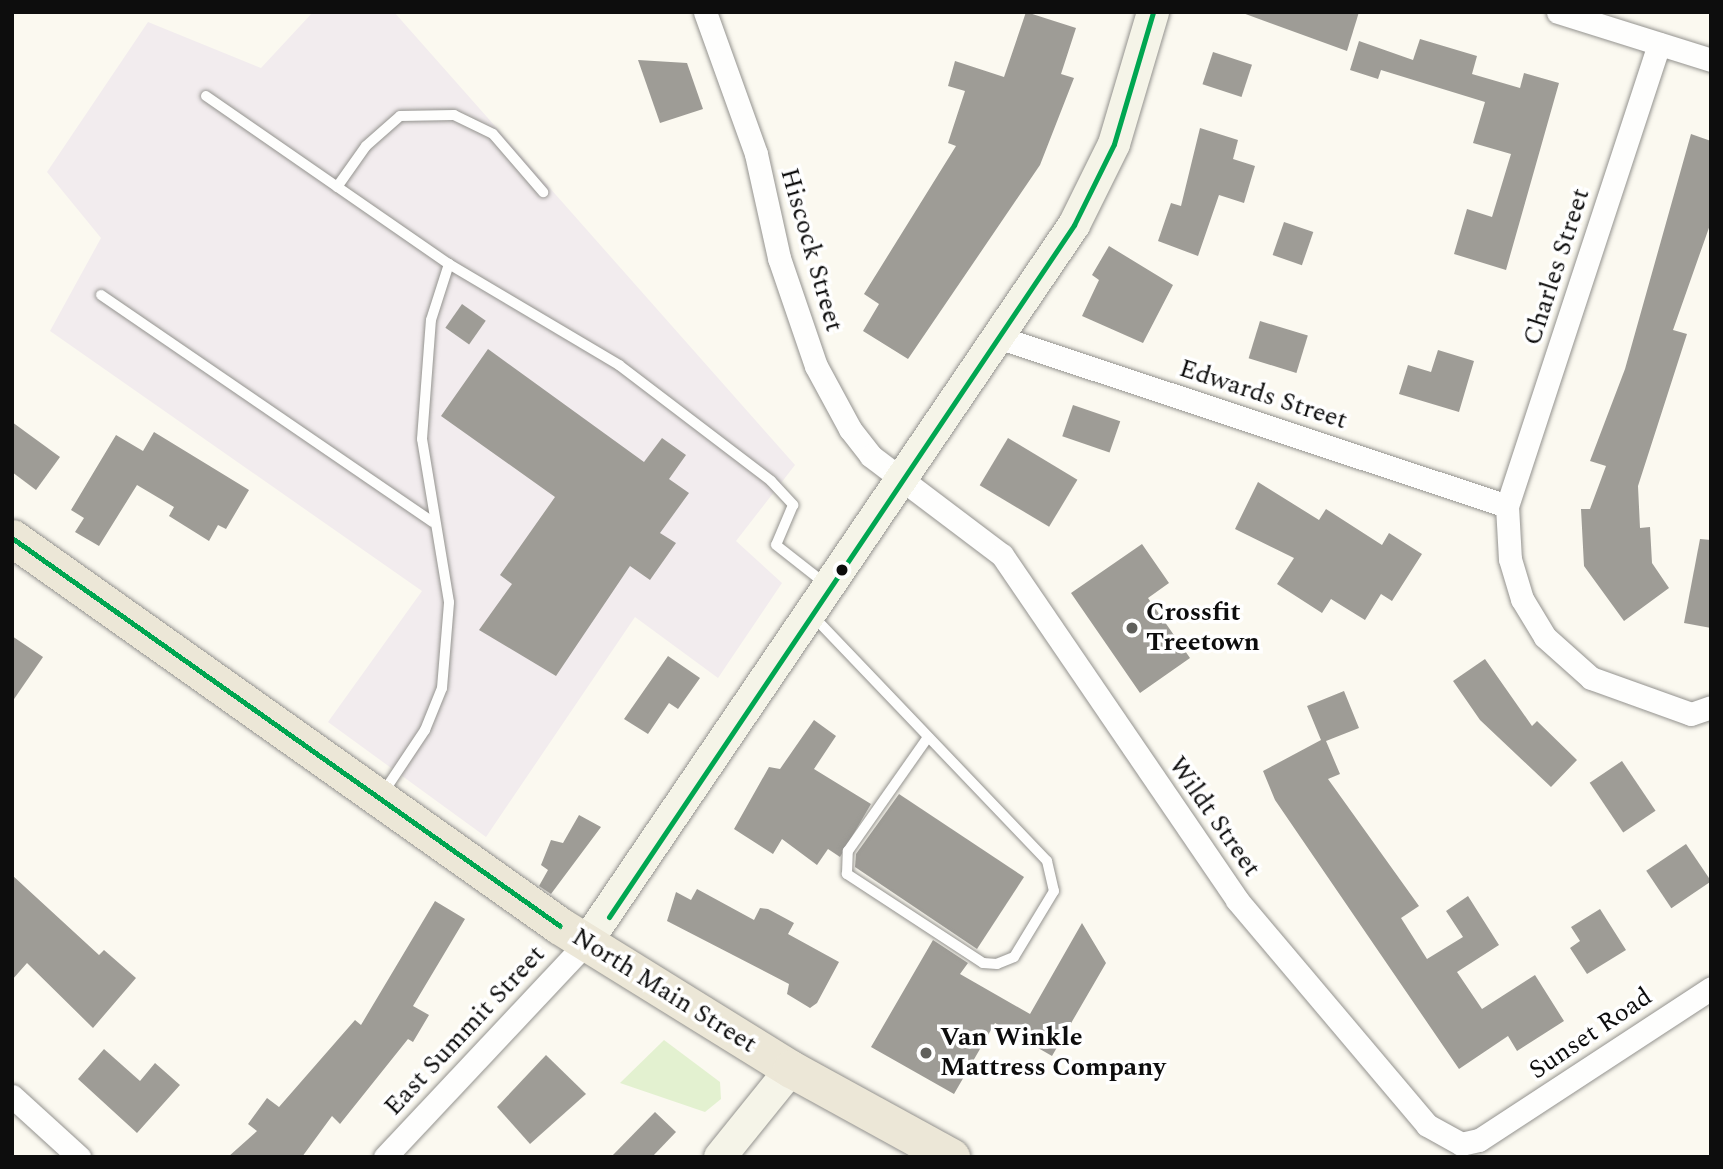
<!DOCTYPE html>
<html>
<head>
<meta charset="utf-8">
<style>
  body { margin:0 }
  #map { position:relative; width:1723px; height:1169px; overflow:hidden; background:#fbf9f0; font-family:Spectral,serif }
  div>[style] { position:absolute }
  .industrial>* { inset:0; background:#f2ecee }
  .green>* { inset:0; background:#e3f1d0 }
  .building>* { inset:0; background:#9e9c96; transform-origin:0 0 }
  .roads { filter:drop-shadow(0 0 2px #94938f) drop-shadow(0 0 2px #94938f) }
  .lane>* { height:10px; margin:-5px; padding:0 5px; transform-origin:5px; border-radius:5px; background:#fefefd }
  .street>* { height:23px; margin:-11.5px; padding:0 11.5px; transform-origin:11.5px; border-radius:11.5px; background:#fefefd }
  .secondary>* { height:32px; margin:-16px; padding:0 16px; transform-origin:16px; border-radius:16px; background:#f5f4e8 }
  .primary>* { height:37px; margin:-18.5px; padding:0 18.5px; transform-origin:18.5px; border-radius:18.5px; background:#ece7d7 }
  .bus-1>* { height:5px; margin:-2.5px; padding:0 2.5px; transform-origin:2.5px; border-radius:2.5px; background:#00a651 }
  .dots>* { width:19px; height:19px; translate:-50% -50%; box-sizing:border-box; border:4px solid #fff; border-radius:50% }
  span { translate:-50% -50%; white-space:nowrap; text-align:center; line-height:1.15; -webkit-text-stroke:7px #fff; paint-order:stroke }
  .street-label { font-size:26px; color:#0d0d0d }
  .poi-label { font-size:26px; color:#0d0d0d; font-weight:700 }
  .left { translate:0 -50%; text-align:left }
  .frame { position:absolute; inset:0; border:14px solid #0d0d0d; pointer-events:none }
</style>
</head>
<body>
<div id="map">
  <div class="industrial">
    <div style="clip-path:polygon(313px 12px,394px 12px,795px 465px,736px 541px,782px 583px,718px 678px,635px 617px,486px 837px,328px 722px,422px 591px,50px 331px,101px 238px,47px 172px,148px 22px,261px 68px)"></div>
  </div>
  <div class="green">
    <div style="clip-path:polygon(664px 1040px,720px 1082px,721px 1099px,705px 1112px,620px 1083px)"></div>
  </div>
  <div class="building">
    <div style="clip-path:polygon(1026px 12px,1076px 28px,1061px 74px,1074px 78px,1040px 165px,908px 359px,863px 331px,879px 304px,864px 294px,956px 146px,948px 143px,965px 91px,948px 86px,955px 61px,1004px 77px)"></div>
    <div style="clip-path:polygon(1240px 12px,1359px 12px,1347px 51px)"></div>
    <div style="clip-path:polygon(1420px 39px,1477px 56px,1472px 74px,1520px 88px,1524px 73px,1559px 83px,1506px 270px,1454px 254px,1467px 209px,1492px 217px,1511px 154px,1473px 143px,1485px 102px,1381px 70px,1378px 79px,1350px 70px,1359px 41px,1413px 60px)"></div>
    <div style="left:1213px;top:52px;width:41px;height:34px;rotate:18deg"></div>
    <div style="clip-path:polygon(638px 60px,687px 63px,703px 109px,660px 123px)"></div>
    <div style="clip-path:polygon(1200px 128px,1238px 140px,1233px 159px,1255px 166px,1244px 203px,1219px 195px,1198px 256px,1158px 241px,1171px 203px,1181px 206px)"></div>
    <div style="clip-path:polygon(1691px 134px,1711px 141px,1711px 222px,1673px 330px,1687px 334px,1638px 486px,1640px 528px,1650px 527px,1652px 563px,1669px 588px,1624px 621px,1584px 566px,1581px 509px,1590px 509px,1606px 466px,1590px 461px,1625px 369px)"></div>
    <div style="left:1284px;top:222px;width:31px;height:35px;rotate:19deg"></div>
    <div style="clip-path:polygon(1109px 246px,1173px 285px,1143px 343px,1082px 316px,1099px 280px,1092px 275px)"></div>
    <div style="left:462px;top:304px;width:29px;height:29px;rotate:35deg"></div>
    <div style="left:1260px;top:321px;width:50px;height:39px;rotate:17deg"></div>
    <div style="clip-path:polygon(488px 349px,644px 462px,662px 438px,686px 455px,669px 479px,689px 493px,660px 533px,676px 543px,650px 580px,630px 566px,556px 676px,479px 630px,512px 584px,500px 575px,555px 497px,441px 416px)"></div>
    <div style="clip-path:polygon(1438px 350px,1474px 361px,1459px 412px,1399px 394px,1408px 365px,1431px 372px)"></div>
    <div style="left:1073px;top:405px;width:50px;height:33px;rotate:19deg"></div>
    <div style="clip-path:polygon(12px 422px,60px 457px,36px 490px,12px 472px)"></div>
    <div style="clip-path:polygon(154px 432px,249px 490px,226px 529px,218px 525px,209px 541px,169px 516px,174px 507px,137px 485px,99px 546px,75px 532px,84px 518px,71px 510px,116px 435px,143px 451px)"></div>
    <div style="left:1008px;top:438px;width:81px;height:55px;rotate:31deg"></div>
    <div style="clip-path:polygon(1258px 482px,1319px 520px,1326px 509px,1382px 545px,1389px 533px,1422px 554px,1392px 601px,1381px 594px,1365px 620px,1331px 599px,1322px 613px,1277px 584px,1294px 558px,1235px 529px)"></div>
    <div style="clip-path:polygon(1700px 539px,1711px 540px,1711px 628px,1684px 623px)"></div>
    <div style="clip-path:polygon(1142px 544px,1169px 583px,1148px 598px,1190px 658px,1140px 693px,1071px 593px)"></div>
    <div style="clip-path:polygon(12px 636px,43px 657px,12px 702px)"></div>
    <div style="clip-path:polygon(668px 656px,700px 678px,678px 709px,669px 703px,648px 734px,624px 719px)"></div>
    <div style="clip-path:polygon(1485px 659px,1532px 726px,1537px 721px,1577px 760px,1551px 787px,1480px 720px,1453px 681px)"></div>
    <div style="clip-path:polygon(1344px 691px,1359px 728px,1326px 741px,1340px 774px,1328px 779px,1419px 906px,1401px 918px,1427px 959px,1463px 937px,1446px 911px,1468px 896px,1499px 945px,1457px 972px,1482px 1009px,1535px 975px,1564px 1021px,1517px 1051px,1508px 1036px,1459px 1069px,1275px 800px,1263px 771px,1321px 740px,1307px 706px)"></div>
    <div style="clip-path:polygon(814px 720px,836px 736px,814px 769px,871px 804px,840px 857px,828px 849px,817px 865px,782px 839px,773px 854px,734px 829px,769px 767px,780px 769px)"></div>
    <div style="left:1622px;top:761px;width:60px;height:39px;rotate:56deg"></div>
    <div style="clip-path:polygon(899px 794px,1024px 877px,977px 949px,855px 867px,856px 854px)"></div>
    <div style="clip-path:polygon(579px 815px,601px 827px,551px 894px,539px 886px,548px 870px,541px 865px,551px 840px,563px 843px)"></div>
    <div style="left:1686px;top:844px;width:45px;height:48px;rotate:56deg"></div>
    <div style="clip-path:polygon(12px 875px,99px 955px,104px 950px,136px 978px,93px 1028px,27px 963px,12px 980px)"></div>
    <div style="clip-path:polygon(697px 889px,754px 920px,760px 908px,768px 909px,794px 923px,788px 934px,839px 962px,817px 1003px,810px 1008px,787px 994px,789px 984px,667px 921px,676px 892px,691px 900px)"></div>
    <div style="clip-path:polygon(435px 901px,465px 919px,413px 1006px,429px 1015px,413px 1042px,408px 1039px,340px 1124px,332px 1116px,302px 1157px,228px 1157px,257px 1131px,248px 1124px,267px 1098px,279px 1107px,355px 1020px,361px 1025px)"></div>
    <div style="clip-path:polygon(1600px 909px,1626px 950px,1587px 974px,1570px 948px,1580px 941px,1571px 927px)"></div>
    <div style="clip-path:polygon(1082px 923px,1106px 963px,1052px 1056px,995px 1023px,954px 1094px,871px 1047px,933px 940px,968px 963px,960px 974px,1030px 1014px)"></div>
    <div style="clip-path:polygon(104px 1049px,140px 1081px,155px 1063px,180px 1085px,137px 1133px,78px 1079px)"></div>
    <div style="clip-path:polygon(546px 1055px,586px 1094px,530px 1144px,497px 1107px)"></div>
    <div style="clip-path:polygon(655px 1112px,676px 1132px,652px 1157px,611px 1157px)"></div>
  </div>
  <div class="roads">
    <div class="lane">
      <div style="left:206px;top:96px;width:295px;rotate:34.7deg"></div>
      <div style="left:337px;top:187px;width:50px;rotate:-54.7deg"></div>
      <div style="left:366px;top:146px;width:45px;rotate:-41.4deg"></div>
      <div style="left:400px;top:116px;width:54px;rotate:-1.1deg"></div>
      <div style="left:454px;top:115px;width:43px;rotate:26deg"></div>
      <div style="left:493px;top:134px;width:77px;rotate:49.2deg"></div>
      <div style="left:101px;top:295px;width:402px;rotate:34.4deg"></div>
      <div style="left:813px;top:616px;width:339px;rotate:46.3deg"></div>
      <div style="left:1047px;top:861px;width:31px;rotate:77deg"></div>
      <div style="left:1054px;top:891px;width:77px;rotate:121.2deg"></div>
      <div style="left:1014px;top:957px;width:18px;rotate:158deg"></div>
      <div style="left:997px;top:964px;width:14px;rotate:-176deg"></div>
      <div style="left:983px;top:963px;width:163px;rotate:-146.8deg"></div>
      <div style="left:847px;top:874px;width:23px;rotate:-88deg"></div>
      <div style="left:848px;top:851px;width:139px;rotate:-54.9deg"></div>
      <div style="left:383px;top:793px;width:76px;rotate:-56.3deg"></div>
      <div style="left:425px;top:730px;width:45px;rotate:-68deg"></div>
      <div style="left:442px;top:688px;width:86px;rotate:-85.3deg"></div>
      <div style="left:449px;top:602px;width:165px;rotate:-99.4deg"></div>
      <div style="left:422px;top:439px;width:119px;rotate:-85.7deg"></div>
      <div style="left:431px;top:320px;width:59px;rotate:-72.2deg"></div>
      <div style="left:449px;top:264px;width:198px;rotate:30.7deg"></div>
      <div style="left:619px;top:365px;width:191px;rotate:37.3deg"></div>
      <div style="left:771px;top:481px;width:33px;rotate:47deg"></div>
      <div style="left:793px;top:505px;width:43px;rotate:113deg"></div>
      <div style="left:776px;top:545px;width:65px;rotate:38.1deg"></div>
    </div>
    <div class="street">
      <div style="left:705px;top:12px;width:151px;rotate:70.2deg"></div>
      <div style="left:756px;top:154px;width:107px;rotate:77.5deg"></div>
      <div style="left:779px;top:258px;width:114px;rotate:71.1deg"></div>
      <div style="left:816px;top:366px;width:72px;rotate:61.6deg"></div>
      <div style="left:850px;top:429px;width:34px;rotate:52deg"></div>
      <div style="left:871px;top:456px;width:164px;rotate:37.1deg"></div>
      <div style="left:1002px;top:555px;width:417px;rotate:55.7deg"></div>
      <div style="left:1237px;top:900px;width:294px;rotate:49.8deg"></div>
      <div style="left:1427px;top:1125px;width:39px;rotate:29deg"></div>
      <div style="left:1461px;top:1144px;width:18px;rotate:-13deg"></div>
      <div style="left:1479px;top:1140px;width:277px;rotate:-33.2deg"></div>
      <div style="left:1558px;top:12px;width:160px;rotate:17.4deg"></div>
      <div style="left:1659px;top:44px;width:486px;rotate:108.2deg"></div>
      <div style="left:1507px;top:506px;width:53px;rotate:86.8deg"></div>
      <div style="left:1510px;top:559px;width:42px;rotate:73.3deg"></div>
      <div style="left:1522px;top:599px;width:44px;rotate:58.8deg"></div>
      <div style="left:1545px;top:637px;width:62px;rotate:41.7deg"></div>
      <div style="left:1591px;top:678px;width:106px;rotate:19.8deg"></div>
      <div style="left:1691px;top:714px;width:21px;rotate:-19deg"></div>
      <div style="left:1001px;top:338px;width:533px;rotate:18.37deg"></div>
      <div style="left:12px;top:1096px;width:91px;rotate:42.3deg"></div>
      <div style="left:385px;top:1157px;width:294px;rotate:-46.8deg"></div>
    </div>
    <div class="secondary">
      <div style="left:586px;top:943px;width:868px;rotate:-55.8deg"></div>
      <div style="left:1074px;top:225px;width:90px;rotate:-63.7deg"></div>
      <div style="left:1114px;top:144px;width:138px;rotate:-73.5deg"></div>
      <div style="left:720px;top:1157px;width:113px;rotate:-51.1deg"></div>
    </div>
    <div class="primary">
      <div style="left:12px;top:538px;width:671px;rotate:35.3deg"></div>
      <div style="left:560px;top:926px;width:272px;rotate:31.8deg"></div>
      <div style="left:791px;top:1069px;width:183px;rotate:28.8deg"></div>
    </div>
  </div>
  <div class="bus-1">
    <div style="left:12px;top:538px;width:671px;rotate:35.3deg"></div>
    <div style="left:609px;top:917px;width:834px;rotate:-56.1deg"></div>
    <div style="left:1074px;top:225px;width:90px;rotate:-63.7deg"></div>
    <div style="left:1114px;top:144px;width:138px;rotate:-73.5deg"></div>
  </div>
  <div class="dots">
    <div style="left:842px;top:570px;background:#0d0d0d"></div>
    <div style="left:1132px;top:628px;background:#60605c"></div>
    <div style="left:926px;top:1053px;background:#60605c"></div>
  </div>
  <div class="street-label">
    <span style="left:811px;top:250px;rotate:74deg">Hiscock Street</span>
    <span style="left:1557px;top:267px;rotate:-72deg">Charles Street</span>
    <span style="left:1263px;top:395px;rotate:18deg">Edwards Street</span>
    <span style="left:1214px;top:817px;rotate:55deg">Wildt Street</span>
    <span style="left:664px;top:991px;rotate:32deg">North Main Street</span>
    <span style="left:465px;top:1031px;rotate:-47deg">East Summit Street</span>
    <span style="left:1591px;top:1034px;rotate:-34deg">Sunset Road</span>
  </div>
  <div class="poi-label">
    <span class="left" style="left:1146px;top:628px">Crossfit<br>Treetown</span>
    <span class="left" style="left:940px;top:1053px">Van Winkle<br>Mattress Company</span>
  </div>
  <div class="frame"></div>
</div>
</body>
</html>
